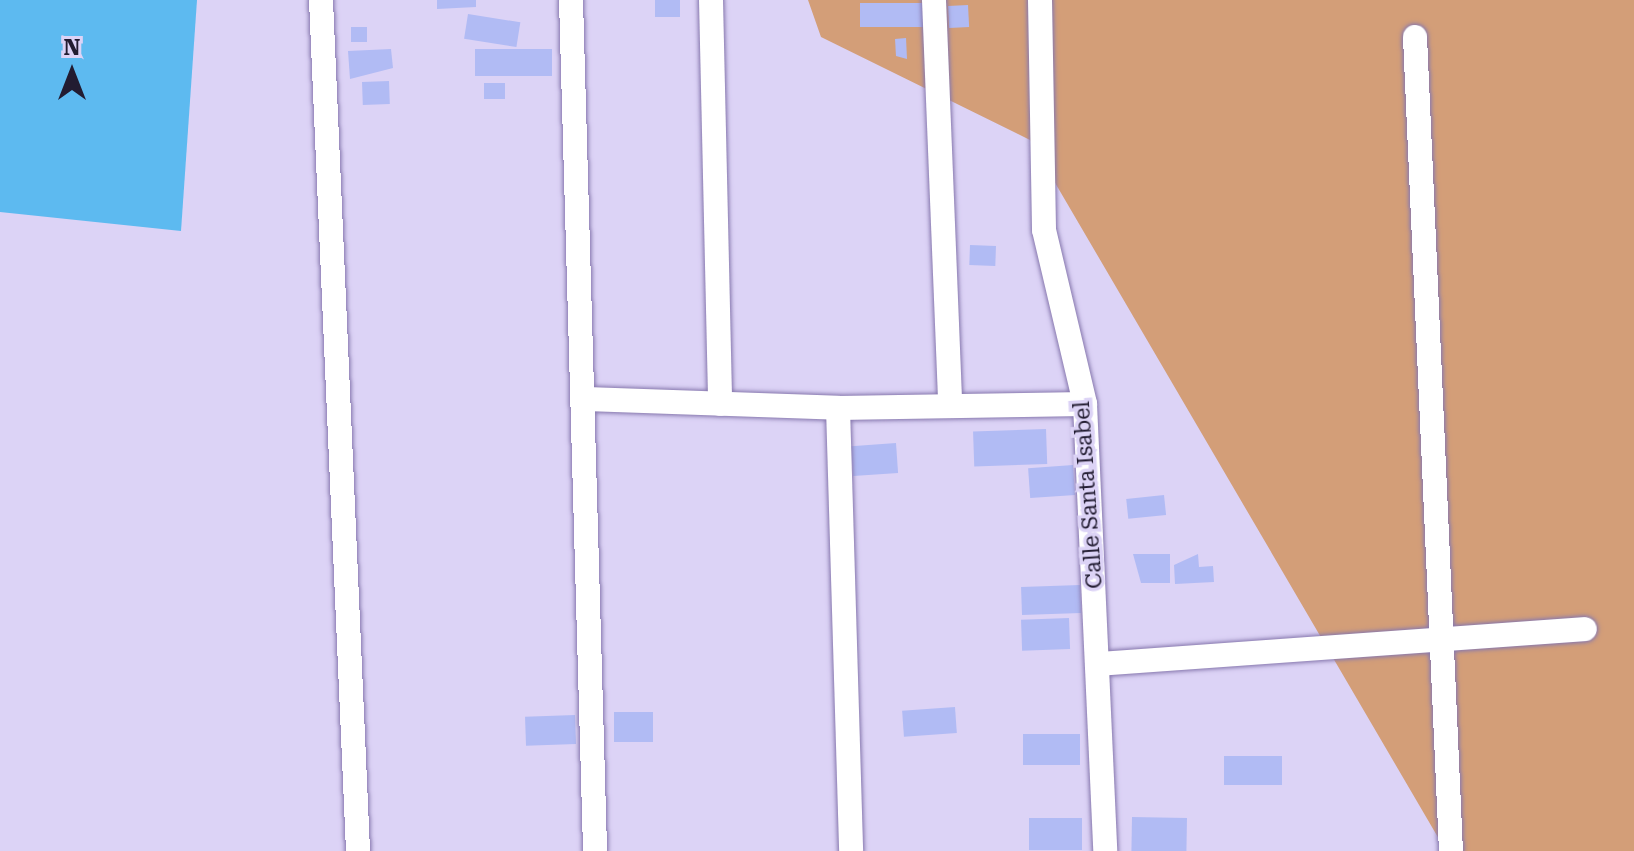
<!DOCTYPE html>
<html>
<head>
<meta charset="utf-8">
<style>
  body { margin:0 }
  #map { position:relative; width:1634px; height:851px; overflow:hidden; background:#dcd3f6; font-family:"Roboto Serif",serif }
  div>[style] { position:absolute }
  .green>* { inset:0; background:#d39e78 }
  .water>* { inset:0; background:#5dbaf0 }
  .building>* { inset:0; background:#b1bbf4; transform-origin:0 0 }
  .roads { filter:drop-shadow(0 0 2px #8778ae) drop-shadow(0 0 2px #8778ae) }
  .street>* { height:24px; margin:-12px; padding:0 12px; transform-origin:12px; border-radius:12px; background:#fff }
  span { translate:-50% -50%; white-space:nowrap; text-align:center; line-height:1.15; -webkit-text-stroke:7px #dcd3f6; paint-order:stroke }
  .street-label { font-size:22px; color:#221c31 }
  .north { position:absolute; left:32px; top:32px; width:80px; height:80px; -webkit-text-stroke:6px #dcd3f6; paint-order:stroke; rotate:0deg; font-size:22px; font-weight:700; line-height:32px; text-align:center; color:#221c31 }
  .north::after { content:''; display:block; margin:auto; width:28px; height:36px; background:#221c31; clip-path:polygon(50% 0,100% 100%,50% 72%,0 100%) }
</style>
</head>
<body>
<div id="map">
  <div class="green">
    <div style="clip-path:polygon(808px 0,1634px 0,1634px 851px,1446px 851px,1030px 140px,821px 37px)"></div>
  </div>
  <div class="water">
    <div style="clip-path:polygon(0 0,197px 0,181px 231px,0 212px)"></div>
  </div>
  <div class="building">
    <div style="clip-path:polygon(437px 0,476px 0,476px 7px,437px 9px)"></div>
    <div style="left:655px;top:0;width:25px;height:17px"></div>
    <div style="left:923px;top:3px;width:24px;height:63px;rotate:90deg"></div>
    <div style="left:968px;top:5px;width:22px;height:20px;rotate:87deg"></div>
    <div style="left:468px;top:14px;width:53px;height:25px;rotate:9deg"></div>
    <div style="left:351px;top:27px;width:16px;height:15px"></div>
    <div style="clip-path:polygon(906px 38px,907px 59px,896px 56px,895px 39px)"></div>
    <div style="clip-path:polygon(391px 49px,393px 68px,350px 79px,348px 51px)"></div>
    <div style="left:475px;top:49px;width:77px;height:27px"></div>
    <div style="left:389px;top:81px;width:23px;height:27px;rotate:88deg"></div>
    <div style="left:505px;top:83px;width:16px;height:21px;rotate:90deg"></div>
    <div style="left:970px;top:245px;width:26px;height:20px;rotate:2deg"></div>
    <div style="left:1046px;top:429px;width:35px;height:73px;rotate:88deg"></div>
    <div style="left:896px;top:443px;width:30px;height:45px;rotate:86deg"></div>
    <div style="left:1073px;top:465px;width:30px;height:45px;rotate:86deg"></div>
    <div style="left:1164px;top:495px;width:20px;height:38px;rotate:84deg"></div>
    <div style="clip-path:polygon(1133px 554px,1170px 554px,1170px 583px,1141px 583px)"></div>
    <div style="clip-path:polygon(1198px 554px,1199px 567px,1213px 566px,1214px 582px,1175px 584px,1174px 565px)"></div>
    <div style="left:1080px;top:585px;width:28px;height:59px;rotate:88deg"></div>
    <div style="left:1069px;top:618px;width:31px;height:48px;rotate:88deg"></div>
    <div style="left:955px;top:707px;width:26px;height:53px;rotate:86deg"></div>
    <div style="left:614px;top:712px;width:39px;height:30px"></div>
    <div style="left:575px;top:715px;width:29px;height:50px;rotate:88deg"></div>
    <div style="left:1023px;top:734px;width:57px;height:31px"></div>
    <div style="left:1224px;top:756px;width:58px;height:29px"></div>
    <div style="left:1132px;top:817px;width:55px;height:34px;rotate:1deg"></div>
    <div style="left:1082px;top:818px;width:32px;height:53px;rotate:90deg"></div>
  </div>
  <div class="roads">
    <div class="street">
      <div style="left:321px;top:0;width:852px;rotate:87.51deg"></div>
      <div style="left:571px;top:0;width:851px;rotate:88.38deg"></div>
      <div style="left:711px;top:0;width:404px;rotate:88.7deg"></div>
      <div style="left:934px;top:0;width:403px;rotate:87.7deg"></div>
      <div style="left:1040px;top:0;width:230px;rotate:89deg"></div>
      <div style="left:1044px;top:230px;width:179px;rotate:76.7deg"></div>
      <div style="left:1085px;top:404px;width:447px;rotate:87.4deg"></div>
      <div style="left:1415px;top:37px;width:815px;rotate:87.47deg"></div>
      <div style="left:586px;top:399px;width:252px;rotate:2deg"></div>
      <div style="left:838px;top:408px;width:247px;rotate:-0.9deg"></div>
      <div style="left:838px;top:408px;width:443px;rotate:88.3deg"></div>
      <div style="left:1098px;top:664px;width:488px;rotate:-4.1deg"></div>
    </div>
  </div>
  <div class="street-label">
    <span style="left:1088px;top:495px;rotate:-94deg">Calle Santa Isabel</span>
  </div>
  <div class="north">N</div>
</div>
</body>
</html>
